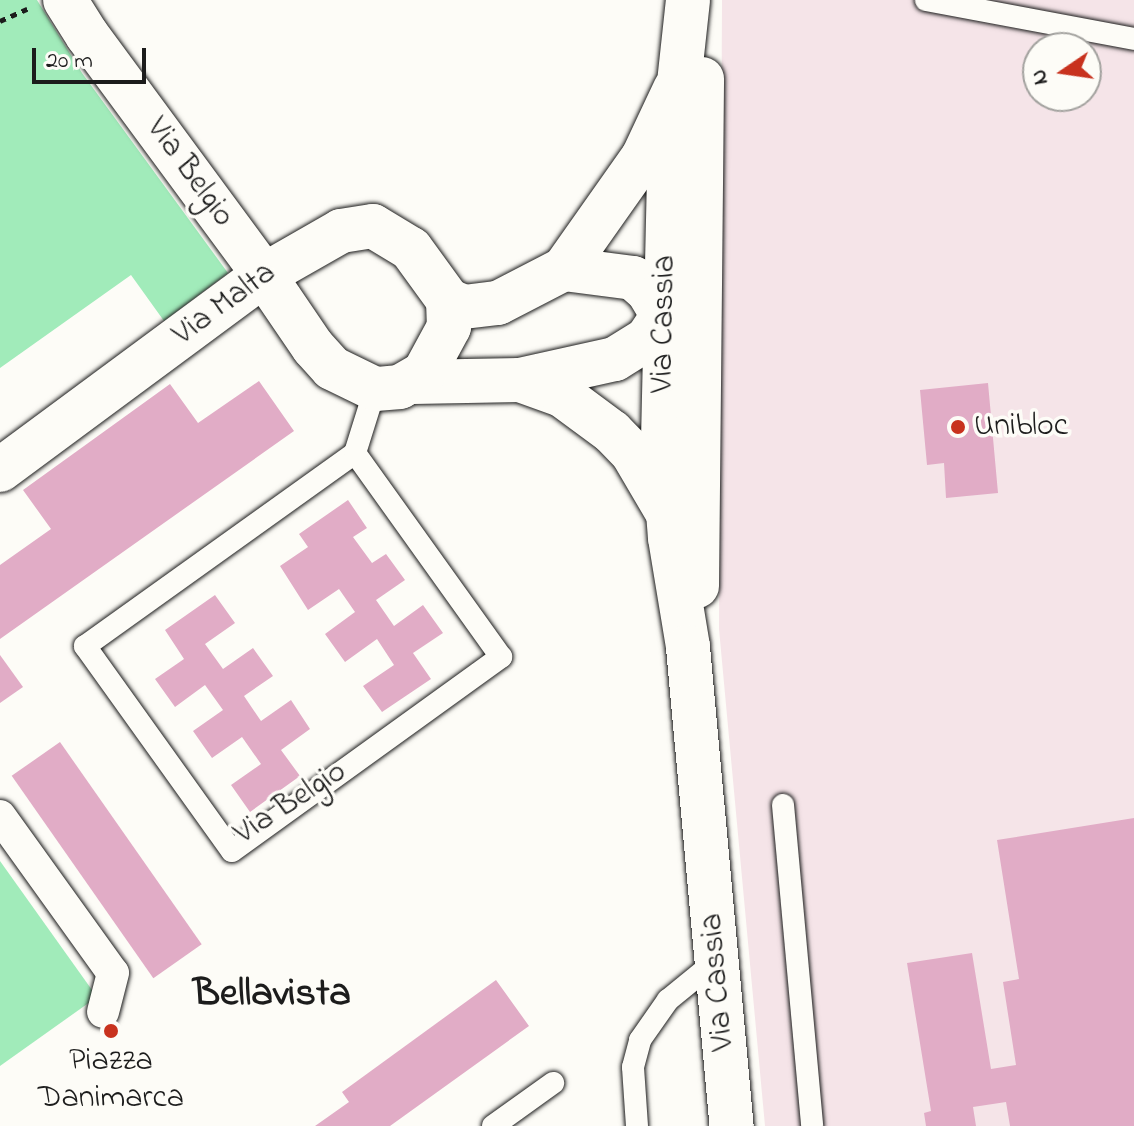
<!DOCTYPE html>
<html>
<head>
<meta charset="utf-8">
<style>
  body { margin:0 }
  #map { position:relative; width:1134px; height:1126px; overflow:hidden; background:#fdfcf7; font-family:"Indie Flower",sans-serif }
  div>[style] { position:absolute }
  .built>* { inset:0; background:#f5e4e8 }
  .green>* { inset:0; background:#a1ebba }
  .building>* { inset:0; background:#e1acc6; transform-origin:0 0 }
  .path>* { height:5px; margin-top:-2.5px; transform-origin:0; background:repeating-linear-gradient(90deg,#1c1c1c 0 6px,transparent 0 12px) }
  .roads { filter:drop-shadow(0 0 2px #1c1c1c) drop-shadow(0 0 2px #1c1c1c) }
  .service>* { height:22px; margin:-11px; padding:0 11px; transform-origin:11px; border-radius:11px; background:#fdfcf7 }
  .pedestrian>* { height:32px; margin:-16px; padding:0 16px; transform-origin:16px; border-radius:16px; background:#fdfcf7 }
  .minor>* { height:44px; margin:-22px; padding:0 22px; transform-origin:22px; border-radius:22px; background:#fdfcf7 }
  .secondary>* { height:44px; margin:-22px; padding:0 22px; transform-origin:22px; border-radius:22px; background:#fdfcf7 }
  .dots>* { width:22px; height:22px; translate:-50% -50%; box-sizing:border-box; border:4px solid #fdfcf7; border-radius:50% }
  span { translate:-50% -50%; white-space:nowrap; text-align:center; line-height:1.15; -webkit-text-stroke:7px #fdfcf7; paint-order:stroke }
  .street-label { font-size:32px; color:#1c1c1c }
  .poi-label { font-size:32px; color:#1c1c1c }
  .left { translate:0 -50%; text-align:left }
  .district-label { font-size:40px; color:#1c1c1c; font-weight:700 }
  .north { position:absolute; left:1022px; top:32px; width:80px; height:80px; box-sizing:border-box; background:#fdfcf7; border:2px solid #a3a29f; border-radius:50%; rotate:257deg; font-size:22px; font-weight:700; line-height:32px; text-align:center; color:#1c1c1c }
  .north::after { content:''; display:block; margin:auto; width:28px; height:36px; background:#c8321e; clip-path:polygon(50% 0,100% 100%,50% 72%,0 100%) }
  .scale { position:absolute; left:32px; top:48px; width:114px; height:36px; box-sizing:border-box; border:4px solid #1c1c1c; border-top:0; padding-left:10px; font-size:24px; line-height:28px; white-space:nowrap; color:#1c1c1c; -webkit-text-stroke:6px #fdfcf7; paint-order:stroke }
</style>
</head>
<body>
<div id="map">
  <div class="built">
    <div style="clip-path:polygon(evenodd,722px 0,1134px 0,1134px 1126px,765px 1126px,719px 629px,722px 0,1038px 48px,1086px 48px,1086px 96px,1038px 96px,1038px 48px)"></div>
  </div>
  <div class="green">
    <div style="clip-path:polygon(0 0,37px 0,82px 73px,228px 273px,164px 321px,131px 275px,0 368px)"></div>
    <div style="clip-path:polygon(0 861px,97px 997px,0 1066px)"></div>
  </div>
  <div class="building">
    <div style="clip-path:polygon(259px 381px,294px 431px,0 639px,0 565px,51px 529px,23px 490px,170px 384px,198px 423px)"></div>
    <div style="clip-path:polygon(988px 383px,998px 493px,946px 498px,944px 463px,927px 465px,920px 390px)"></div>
    <div style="clip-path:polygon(348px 500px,367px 528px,353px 537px,372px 563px,386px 554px,405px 580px,376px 600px,394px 626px,423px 605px,443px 633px,413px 653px,431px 679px,382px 712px,363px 686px,394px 665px,377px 639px,345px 662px,325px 634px,355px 612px,339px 589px,308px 610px,280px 566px,308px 547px,299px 534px)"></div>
    <div style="clip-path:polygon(215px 595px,235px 623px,205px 644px,223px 669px,253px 648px,273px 676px,244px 696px,261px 721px,291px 700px,310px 729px,281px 750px,300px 776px,250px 812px,231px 785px,261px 764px,242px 737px,212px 758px,193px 731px,223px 710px,205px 685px,175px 707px,155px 679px,184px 659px,165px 630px)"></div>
    <div style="clip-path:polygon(0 655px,23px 687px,0 703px)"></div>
    <div style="left:60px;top:742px;width:247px;height:59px;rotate:55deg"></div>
    <div style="clip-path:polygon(1134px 818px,1134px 1126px,1010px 1126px,1006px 1102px,973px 1107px,976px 1126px,926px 1126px,924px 1113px,931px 1111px,907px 963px,972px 953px,991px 1069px,1016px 1065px,1003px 982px,1019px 979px,997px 840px)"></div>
    <div style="clip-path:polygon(496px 980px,529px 1026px,390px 1126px,315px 1126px,349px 1102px,342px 1092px)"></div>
  </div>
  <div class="path">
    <div style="left:0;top:21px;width:30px;rotate:-24deg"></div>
  </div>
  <div class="roads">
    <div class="service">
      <div style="left:926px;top:0;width:212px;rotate:10.6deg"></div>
      <div style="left:355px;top:453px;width:332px;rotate:144.4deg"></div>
      <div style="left:85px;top:646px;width:252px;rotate:54.4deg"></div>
      <div style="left:232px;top:851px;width:332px;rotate:-35.8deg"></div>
      <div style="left:501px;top:657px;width:251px;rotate:-125.6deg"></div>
      <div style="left:355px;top:453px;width:67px;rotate:-72.6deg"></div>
      <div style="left:783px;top:805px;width:322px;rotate:84.8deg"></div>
      <div style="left:493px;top:1126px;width:74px;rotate:-35.6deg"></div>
      <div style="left:637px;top:1126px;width:59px;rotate:-93.9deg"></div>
      <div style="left:633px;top:1067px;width:28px;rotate:-75deg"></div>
      <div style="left:640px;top:1040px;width:49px;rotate:-55deg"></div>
      <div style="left:668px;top:1000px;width:63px;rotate:-39.2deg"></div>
    </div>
    <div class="pedestrian">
      <div style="left:0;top:816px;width:193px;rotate:54.3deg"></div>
      <div style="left:113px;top:973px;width:40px;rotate:104.4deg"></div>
    </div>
    <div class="minor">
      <div style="left:564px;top:269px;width:70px;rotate:7.4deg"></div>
      <div style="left:633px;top:278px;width:20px;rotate:41deg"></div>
      <div style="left:648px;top:291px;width:55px;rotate:59.2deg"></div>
      <div style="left:448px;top:300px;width:17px;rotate:24deg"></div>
      <div style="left:464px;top:307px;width:34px;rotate:-7deg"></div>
      <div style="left:498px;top:303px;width:74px;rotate:-27.3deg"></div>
      <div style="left:564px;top:269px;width:137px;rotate:-54.8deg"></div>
      <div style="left:643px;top:157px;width:75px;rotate:-64.8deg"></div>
      <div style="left:520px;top:380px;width:45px;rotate:19.7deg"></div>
      <div style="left:562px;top:395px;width:62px;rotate:36.5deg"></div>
      <div style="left:612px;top:432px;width:30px;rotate:46deg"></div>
      <div style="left:633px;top:454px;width:67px;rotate:59.6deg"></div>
      <div style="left:413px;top:382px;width:107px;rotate:-1.1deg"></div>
      <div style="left:520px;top:380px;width:97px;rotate:-12.5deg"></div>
      <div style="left:615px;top:359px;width:38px;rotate:-32deg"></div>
      <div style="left:647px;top:339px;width:30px;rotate:-56deg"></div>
      <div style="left:664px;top:314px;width:26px;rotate:-36deg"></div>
      <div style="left:0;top:470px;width:328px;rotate:-36.5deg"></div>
      <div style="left:264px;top:275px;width:89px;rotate:-29.7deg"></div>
      <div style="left:341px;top:231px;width:32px;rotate:-9deg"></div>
      <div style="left:373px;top:226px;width:44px;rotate:31.2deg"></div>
      <div style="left:411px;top:249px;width:63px;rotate:54deg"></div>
      <div style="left:448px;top:300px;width:27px;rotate:88deg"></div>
      <div style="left:449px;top:327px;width:52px;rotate:118.5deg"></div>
      <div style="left:424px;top:373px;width:28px;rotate:150deg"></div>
      <div style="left:400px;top:387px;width:25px;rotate:175deg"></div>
      <div style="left:375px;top:389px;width:48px;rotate:-154deg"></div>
      <div style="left:332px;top:368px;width:28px;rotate:-132deg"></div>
      <div style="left:313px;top:347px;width:87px;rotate:-124.2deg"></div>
      <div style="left:264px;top:275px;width:298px;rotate:-126.4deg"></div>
      <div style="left:87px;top:35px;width:41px;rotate:-122.2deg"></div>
    </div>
    <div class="secondary">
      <div style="left:688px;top:0;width:177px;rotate:96.2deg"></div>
      <div style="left:669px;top:176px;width:271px;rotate:91.3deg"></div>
      <div style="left:663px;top:447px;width:91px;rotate:85.6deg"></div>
      <div style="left:670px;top:538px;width:110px;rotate:80.6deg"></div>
      <div style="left:688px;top:647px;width:481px;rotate:84.8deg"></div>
      <div style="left:697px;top:586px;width:507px;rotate:-89.43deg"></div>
    </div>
  </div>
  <div class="dots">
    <div style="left:958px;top:427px;background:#c8321e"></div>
    <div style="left:111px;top:1031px;background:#c8321e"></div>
  </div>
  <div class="street-label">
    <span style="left:189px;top:173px;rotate:54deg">Via Belgio</span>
    <span style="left:225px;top:305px;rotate:-36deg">Via Malta</span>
    <span style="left:665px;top:324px;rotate:-89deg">Via Cassia</span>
    <span style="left:291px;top:804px;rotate:-33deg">Via Belgio</span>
    <span style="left:719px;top:982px;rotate:-95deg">Via Cassia</span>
  </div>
  <div class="poi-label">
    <span class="left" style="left:974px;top:427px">Unibloc</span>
    <span style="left:111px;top:1081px">Piazza<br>Danimarca</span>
  </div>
  <div class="district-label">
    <span style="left:272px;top:995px">Bellavista</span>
  </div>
  <div class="north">N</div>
  <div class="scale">20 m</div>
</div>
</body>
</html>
